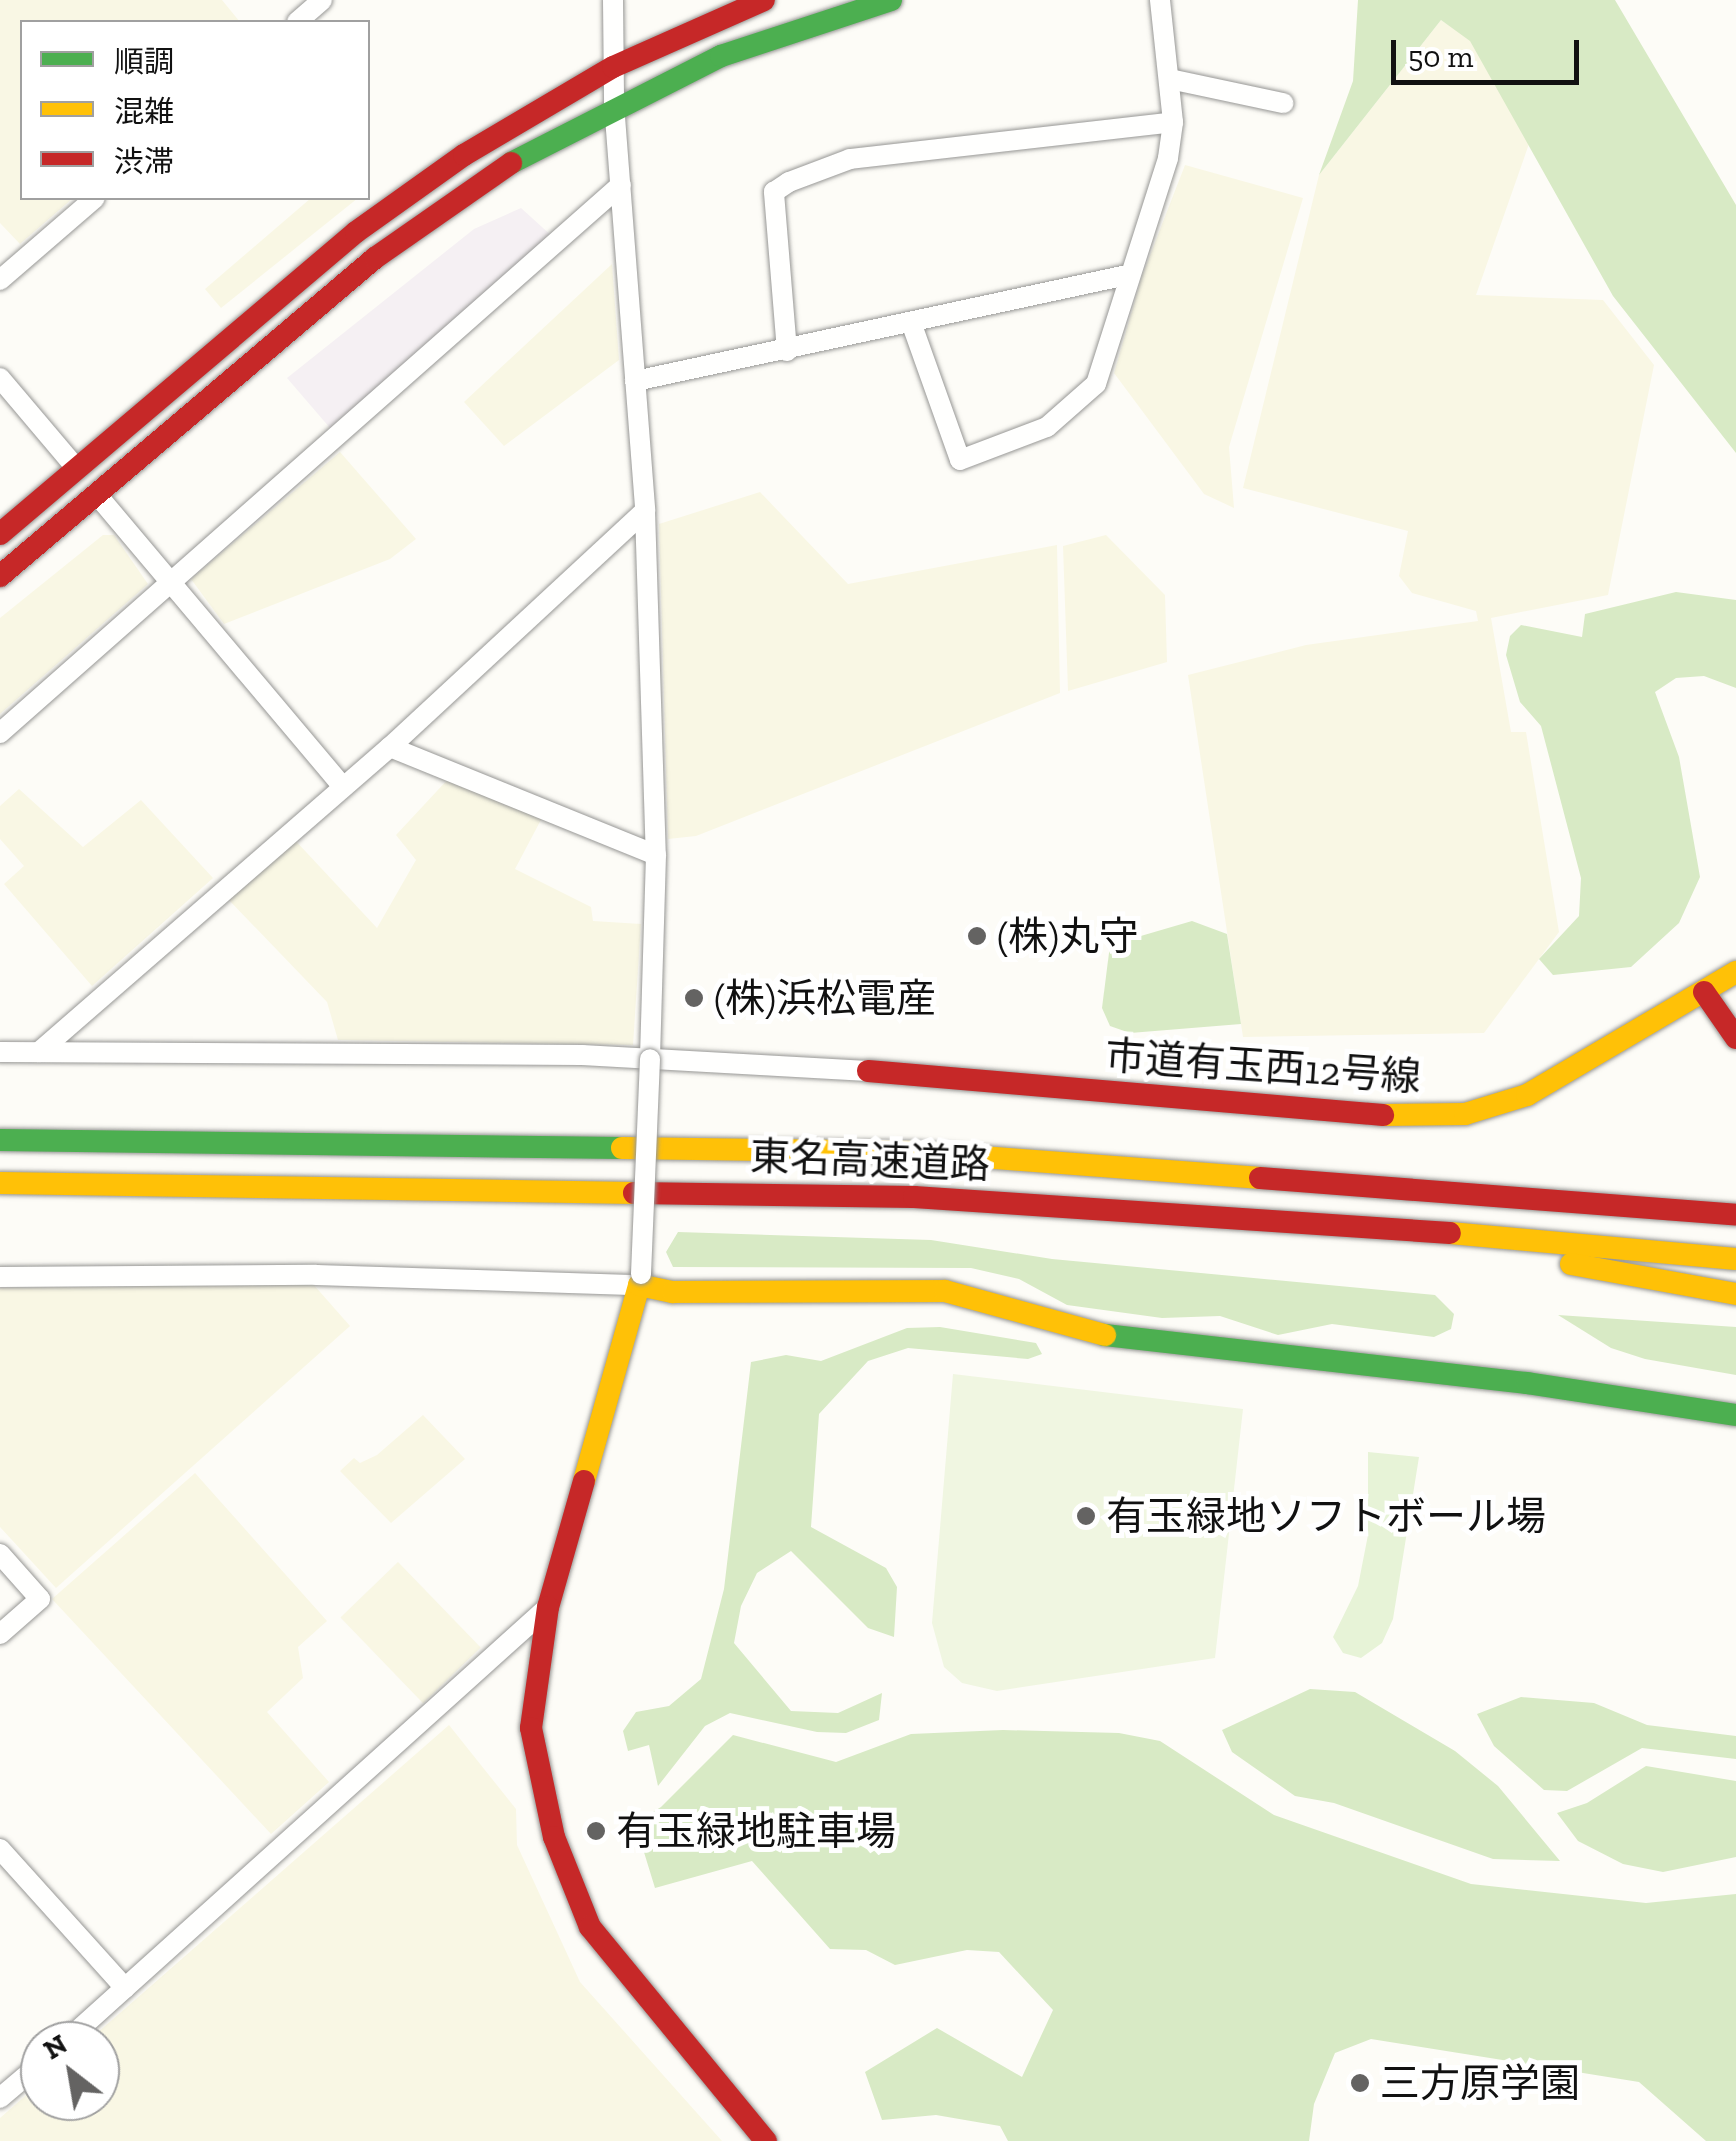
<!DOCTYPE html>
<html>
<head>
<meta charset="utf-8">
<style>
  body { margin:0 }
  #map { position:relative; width:1736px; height:2141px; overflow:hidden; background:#fdfcf7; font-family:"Zilla Slab","Noto Sans JP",serif }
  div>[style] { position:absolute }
  .industrial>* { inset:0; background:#f5f0f3 }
  .farmland>* { inset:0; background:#f9f7e4; transform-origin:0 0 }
  .green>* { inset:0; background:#e7f3d7 }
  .forest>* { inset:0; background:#d8eac5 }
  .pitch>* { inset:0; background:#f0f6e1 }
  .roads { filter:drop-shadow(0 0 2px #979795) drop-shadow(0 0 2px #979795) }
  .street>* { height:20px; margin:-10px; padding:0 10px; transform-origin:10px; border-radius:10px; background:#fffffe }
  .fast>* { height:22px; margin:-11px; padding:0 11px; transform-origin:11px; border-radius:11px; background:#4caf50 }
  .slow>* { height:22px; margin:-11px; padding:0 11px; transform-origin:11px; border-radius:11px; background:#ffc107 }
  .jam>* { height:22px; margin:-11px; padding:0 11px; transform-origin:11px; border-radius:11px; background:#c62828 }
  .bridges { filter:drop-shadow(0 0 2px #979795) drop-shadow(0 0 2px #979795) }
  .street-bridge>* { height:20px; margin:-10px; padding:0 10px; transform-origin:10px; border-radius:10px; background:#fffffe }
  .dots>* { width:28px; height:28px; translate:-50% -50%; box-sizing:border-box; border:5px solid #fff; border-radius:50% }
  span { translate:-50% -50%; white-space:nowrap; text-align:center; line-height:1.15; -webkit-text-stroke:10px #fff; paint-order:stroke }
  .poi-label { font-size:40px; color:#111 }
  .left { translate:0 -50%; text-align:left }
  .street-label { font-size:40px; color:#111 }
  .legend { position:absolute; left:20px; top:20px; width:350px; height:180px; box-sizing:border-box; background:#fff; border:2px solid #a0a0a0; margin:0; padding:12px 18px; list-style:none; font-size:30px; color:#111 }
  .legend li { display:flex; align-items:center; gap:20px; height:50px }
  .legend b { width:50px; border:2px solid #a0a0a0 }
  .north { position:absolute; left:20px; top:2021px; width:100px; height:100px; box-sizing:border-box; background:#fff; border:2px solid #a0a0a0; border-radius:50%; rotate:329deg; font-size:28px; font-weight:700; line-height:40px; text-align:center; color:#111 }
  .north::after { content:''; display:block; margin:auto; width:35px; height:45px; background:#646362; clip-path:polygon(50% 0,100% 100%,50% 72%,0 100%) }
  .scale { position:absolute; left:1391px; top:40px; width:188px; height:45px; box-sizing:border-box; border:5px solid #111; border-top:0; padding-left:12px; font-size:30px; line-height:35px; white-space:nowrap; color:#111; -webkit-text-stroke:8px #fff; paint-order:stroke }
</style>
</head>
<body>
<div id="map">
  <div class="industrial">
    <div style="clip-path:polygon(521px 208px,553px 237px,330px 428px,287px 378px,474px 229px)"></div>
  </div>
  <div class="farmland">
    <div style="clip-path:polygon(0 0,222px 0,240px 22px,22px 22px,22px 198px,73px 198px,20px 244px,0 223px)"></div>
    <div style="clip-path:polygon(1441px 20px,1483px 48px,1530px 141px,1476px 295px,1603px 300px,1654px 365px,1608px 595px,1491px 618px,1511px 732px,1526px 732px,1559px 932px,1484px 1033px,1243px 1037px,1188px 675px,1306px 645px,1478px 621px,1476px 611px,1412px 593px,1399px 576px,1408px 531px,1243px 488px,1319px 175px)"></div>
    <div style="clip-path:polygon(1185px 165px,1303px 198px,1229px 447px,1234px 508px,1204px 494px,1114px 373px,1142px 276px)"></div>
    <div style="clip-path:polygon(311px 198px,358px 198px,221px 308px,205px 289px)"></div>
    <div style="clip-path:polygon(612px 264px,619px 360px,504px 446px,464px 402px)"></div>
    <div style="clip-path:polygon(340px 452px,416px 539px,390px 559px,224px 624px,191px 579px)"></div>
    <div style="clip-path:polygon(760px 492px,848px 584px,1057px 545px,1060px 693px,696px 836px,668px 839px,659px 524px)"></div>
    <div style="clip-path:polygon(103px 535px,114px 535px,148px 584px,0 714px,0 618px)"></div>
    <div style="clip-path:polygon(1106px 535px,1165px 595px,1167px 662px,1068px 691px,1063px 546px)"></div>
    <div style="clip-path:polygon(450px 777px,543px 816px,515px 869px,591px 907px,593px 921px,641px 924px,633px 1045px,338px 1040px,327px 1002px,226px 897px,293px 838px,377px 928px,416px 860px,396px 835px)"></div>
    <div style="clip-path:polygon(19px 789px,83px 847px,141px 800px,213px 878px,92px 986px,4px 884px,24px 866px,0 839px,0 806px)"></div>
    <div style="clip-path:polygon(313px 1284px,350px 1326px,56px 1588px,0 1527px,0 1288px)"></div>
    <div style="clip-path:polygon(423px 1415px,465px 1459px,391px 1523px,340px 1471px,354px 1458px,360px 1463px,377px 1455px)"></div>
    <div style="clip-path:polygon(195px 1473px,327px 1621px,298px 1647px,303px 1678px,267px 1712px,329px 1782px,271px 1834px,52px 1599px)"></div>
    <div style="left:398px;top:1562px;width:119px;height:80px;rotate:46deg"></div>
    <div style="clip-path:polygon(449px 1725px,516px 1809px,517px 1845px,580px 1982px,722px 2141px,0 2141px,0 2118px,40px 2083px,40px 2101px,100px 2101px,100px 2041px,88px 2041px)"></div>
  </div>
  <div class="green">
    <div style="clip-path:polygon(1368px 1452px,1419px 1457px,1393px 1619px,1382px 1643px,1361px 1658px,1343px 1653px,1333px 1637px,1358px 1586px,1368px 1535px)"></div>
  </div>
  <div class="forest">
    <div style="clip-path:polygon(1358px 0,1615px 0,1736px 205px,1736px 453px,1613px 296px,1470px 41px,1441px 20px,1319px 175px,1353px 81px)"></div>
    <div style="clip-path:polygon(1676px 592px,1736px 600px,1736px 688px,1704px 676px,1676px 678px,1655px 692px,1679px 757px,1700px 877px,1679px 923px,1631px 967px,1553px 975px,1539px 959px,1579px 916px,1581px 878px,1541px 726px,1520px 702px,1506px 655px,1510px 636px,1521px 625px,1582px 637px,1585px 614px)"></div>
    <div style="clip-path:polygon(1192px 921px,1227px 934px,1241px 1024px,1130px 1033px,1110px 1026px,1102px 1008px,1110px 945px)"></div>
    <div style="clip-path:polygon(678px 1232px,931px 1240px,1052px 1259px,1435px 1295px,1454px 1314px,1451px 1329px,1434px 1337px,1332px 1324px,1278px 1335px,1220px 1316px,1162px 1318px,1067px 1305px,1019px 1279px,971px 1268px,673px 1267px,666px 1252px)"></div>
    <div style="clip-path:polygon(1558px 1315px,1736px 1327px,1736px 1375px,1645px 1359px,1611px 1348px)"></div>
    <div style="clip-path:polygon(940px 1327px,1036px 1343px,1042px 1354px,1028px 1359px,908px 1348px,868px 1361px,819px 1414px,811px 1527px,886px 1568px,897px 1587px,894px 1637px,868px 1628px,791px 1551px,757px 1573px,741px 1606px,734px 1643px,791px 1711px,838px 1713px,882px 1693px,879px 1720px,846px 1733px,817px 1732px,730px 1713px,705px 1726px,658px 1786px,649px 1745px,628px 1751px,623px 1731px,636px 1712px,669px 1706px,701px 1679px,724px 1589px,751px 1362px,786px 1355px,821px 1361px,907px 1328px)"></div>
    <div style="clip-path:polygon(1310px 1689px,1355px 1692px,1455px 1751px,1498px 1786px,1560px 1861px,1493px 1859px,1334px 1803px,1295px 1796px,1232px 1752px,1222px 1730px)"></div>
    <div style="clip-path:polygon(1521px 1697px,1594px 1703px,1647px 1725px,1736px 1736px,1736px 1759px,1642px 1748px,1567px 1791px,1544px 1790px,1494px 1746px,1477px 1714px)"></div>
    <div style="clip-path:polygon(1003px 1730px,1119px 1733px,1160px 1741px,1274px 1815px,1471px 1884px,1646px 1903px,1736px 1894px,1736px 2141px,1706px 2141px,1639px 2082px,1371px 2039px,1335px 2053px,1314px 2104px,1309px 2141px,1008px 2141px,1000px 2126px,936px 2115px,882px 2120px,865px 2072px,937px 2028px,1022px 2077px,1053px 2010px,999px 1952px,967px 1950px,895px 1965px,866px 1950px,830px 1949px,752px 1861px,655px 1888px,635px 1823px,661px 1807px,733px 1735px,836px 1762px,911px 1734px)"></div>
    <div style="clip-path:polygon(1646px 1766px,1736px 1781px,1736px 1857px,1663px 1872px,1623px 1864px,1578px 1841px,1557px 1813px,1587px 1803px)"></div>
  </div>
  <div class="pitch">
    <div style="clip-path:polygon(953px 1374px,1243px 1409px,1215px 1658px,997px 1691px,962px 1683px,944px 1667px,932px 1623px)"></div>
  </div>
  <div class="roads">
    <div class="street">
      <div style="left:613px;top:0;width:104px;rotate:89.4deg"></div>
      <div style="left:614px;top:104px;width:408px;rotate:85.6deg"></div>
      <div style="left:645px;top:511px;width:344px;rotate:88.2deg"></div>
      <div style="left:656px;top:855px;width:204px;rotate:91.7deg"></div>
      <div style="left:297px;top:22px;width:33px;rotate:-41deg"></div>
      <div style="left:1170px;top:79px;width:116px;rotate:12deg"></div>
      <div style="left:0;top:280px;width:125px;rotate:-40.8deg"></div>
      <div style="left:912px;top:325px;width:143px;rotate:70.4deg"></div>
      <div style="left:960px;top:460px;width:93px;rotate:-20.8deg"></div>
      <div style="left:1047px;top:427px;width:65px;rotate:-41.3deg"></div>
      <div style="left:1096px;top:384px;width:237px;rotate:-72.3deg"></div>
      <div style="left:1168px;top:158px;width:36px;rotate:-82deg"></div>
      <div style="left:1173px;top:122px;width:123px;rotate:-96.1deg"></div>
      <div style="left:787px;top:351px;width:160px;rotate:-94.7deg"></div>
      <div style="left:774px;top:192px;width:18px;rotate:-34deg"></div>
      <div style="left:789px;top:182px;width:65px;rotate:-20.7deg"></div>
      <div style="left:850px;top:159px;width:325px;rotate:-6.5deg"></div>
      <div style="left:0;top:378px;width:119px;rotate:49.8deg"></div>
      <div style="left:635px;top:381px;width:503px;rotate:-12.16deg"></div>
      <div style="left:98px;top:496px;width:380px;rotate:49.9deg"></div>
      <div style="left:0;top:733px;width:828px;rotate:-41.43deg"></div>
      <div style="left:390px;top:747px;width:287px;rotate:22.1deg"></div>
      <div style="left:0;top:1052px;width:582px;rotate:0.3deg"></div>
      <div style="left:582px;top:1055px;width:286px;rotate:3.2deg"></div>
      <div style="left:39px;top:1052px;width:465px;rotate:-41deg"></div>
      <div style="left:390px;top:747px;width:347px;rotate:-42.8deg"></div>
      <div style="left:0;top:1277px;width:316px;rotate:-0.4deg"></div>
      <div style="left:316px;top:1275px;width:323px;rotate:1.8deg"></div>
      <div style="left:639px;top:1285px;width:9px;rotate:-77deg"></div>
      <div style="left:0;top:1554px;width:60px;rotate:48.4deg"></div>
      <div style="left:40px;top:1599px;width:53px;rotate:138.8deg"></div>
      <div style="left:0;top:1849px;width:187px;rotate:48deg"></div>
      <div style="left:66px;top:2041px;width:649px;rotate:-42deg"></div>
      <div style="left:0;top:2098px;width:52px;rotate:-40.4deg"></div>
    </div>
    <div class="fast">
      <div style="left:511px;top:163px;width:236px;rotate:-27deg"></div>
      <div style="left:721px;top:56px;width:179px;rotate:-18.2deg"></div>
      <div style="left:0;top:1140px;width:622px;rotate:0.74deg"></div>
      <div style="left:1105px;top:1335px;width:425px;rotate:6.5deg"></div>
      <div style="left:1527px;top:1383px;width:211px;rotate:8.7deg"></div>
    </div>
    <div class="slow">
      <div style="left:1383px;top:1115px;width:82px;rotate:-0.7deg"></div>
      <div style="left:1465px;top:1114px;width:65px;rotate:-17deg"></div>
      <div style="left:1527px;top:1095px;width:243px;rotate:-30.5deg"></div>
      <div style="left:622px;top:1148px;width:294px;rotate:0.8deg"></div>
      <div style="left:916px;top:1152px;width:345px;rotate:4.3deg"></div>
      <div style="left:0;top:1183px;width:634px;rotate:0.9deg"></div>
      <div style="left:1450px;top:1233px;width:287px;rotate:5.2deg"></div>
      <div style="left:1571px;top:1264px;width:168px;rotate:10.3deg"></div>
      <div style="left:584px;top:1481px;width:204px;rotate:-74.3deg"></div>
      <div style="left:639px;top:1285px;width:35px;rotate:12deg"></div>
      <div style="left:673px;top:1292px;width:272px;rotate:-0.2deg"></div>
      <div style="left:945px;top:1291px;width:166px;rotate:15.4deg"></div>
    </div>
    <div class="jam">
      <div style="left:0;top:534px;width:467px;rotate:-40.3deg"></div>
      <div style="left:356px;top:232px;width:133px;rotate:-35.5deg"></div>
      <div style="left:464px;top:155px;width:173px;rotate:-30.6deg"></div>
      <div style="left:613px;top:67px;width:165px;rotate:-23.9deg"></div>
      <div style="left:0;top:576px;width:492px;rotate:-40.3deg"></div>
      <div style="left:375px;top:258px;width:166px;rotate:-34.9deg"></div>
      <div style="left:1704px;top:992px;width:56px;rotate:55.2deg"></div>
      <div style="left:868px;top:1071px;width:517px;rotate:4.88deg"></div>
      <div style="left:1260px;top:1178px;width:477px;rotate:4.4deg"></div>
      <div style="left:634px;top:1193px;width:280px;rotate:0.8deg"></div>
      <div style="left:914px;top:1197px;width:537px;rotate:3.84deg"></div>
      <div style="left:584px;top:1481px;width:131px;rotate:105.9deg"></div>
      <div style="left:548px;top:1607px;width:122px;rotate:98deg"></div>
      <div style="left:531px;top:1728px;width:111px;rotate:78.1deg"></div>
      <div style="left:554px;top:1837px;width:97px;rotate:68.2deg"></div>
      <div style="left:590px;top:1927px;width:277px;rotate:50.6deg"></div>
    </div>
  </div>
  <div class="bridges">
    <div class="street-bridge">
      <div style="left:641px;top:1274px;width:215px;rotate:-87.6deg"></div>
    </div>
  </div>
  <div class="dots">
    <div style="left:977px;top:936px;background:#646362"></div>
    <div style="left:694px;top:998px;background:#646362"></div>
    <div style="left:1086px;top:1516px;background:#646362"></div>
    <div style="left:596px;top:1831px;background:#646362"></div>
    <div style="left:1360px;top:2083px;background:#646362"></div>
  </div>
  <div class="poi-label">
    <span class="left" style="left:997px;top:936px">(株)丸守</span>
    <span class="left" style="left:714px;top:998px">(株)浜松電産</span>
    <span class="left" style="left:1106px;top:1516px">有玉緑地ソフトボール場</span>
    <span class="left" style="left:616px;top:1831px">有玉緑地駐車場</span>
    <span class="left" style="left:1380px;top:2083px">三方原学園</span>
  </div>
  <div class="street-label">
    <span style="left:1263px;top:1066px;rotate:4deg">市道有玉西12号線</span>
    <span style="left:870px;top:1160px;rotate:2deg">東名高速道路</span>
  </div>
  <ul class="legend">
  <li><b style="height:12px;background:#4caf50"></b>順調</li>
  <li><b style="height:12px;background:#ffc107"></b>混雑</li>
  <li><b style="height:12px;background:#c62828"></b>渋滞</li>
  </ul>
  <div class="north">N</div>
  <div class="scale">50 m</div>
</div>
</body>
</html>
